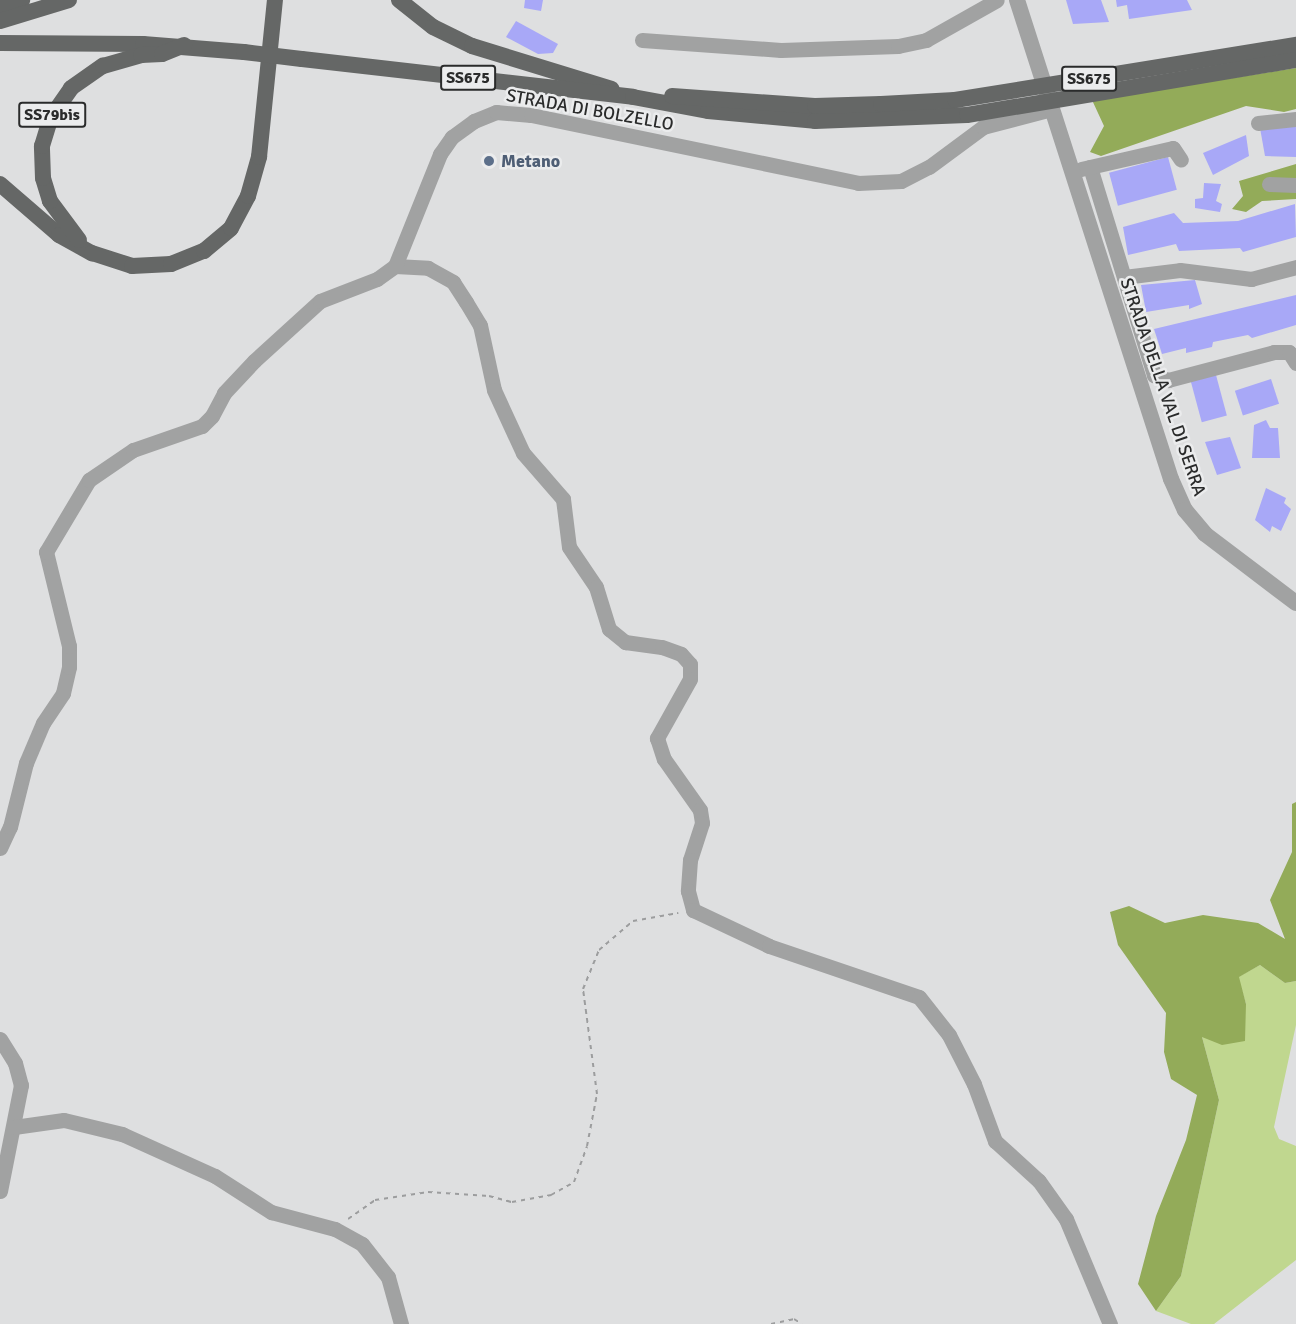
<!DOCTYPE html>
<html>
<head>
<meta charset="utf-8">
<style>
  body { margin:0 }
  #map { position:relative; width:1296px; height:1324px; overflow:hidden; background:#dedfe0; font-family:Signika,sans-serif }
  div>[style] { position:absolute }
  .green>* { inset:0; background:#c0d78f }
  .forest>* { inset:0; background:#93ab59 }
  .building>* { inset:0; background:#a8a8f7; transform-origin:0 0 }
  .path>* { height:2px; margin-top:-1px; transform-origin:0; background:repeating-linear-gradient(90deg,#9c9d9e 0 4.5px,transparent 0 9px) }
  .minor>* { height:15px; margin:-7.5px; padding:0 7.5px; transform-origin:7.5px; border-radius:7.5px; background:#a1a2a2 }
  .tertiary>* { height:16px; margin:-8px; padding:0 8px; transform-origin:8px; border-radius:8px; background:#a1a2a2 }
  .trunk>* { height:16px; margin:-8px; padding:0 8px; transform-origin:8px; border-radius:8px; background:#656766 }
  .trunk-bridge>* { height:16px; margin:-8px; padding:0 8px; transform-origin:8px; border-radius:8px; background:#656766 }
  .dots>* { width:16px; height:16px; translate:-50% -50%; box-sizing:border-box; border:3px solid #ebeced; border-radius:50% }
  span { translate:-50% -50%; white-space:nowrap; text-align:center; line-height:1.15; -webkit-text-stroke:5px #ebeced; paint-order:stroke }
  .shield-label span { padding:2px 4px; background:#ebeced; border:2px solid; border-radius:4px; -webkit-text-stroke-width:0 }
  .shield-label { font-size:16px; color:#2a2b2b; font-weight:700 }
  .street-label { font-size:18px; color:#2a2b2b }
  .service-label { font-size:18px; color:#4e5e75; font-weight:700 }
  .left { translate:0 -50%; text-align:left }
</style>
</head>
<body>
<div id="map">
  <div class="green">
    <div style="clip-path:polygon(1260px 965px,1285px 983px,1296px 981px,1296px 1025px,1274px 1127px,1279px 1139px,1296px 1146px,1296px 1260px,1214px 1324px,1191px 1324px,1156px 1311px,1181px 1276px,1219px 1100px,1202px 1037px,1246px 1004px,1238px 977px)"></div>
  </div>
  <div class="forest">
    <div style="clip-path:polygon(1296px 68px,1296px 109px,1284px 112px,1246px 106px,1101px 156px,1090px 152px,1104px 126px,1092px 100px)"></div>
    <div style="clip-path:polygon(1296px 164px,1296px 199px,1262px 201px,1246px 212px,1232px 209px,1243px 196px,1239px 181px)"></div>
    <div style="clip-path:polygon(1296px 802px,1296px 981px,1285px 983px,1260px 965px,1239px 977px,1246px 1004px,1245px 1041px,1222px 1045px,1202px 1037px,1219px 1100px,1181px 1276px,1156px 1311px,1138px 1284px,1156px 1216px,1186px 1140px,1197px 1095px,1171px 1079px,1164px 1052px,1166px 1013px,1118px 945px,1110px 912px,1129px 906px,1165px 923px,1203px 915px,1258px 923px,1285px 939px,1270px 900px,1292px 852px,1292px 804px)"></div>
  </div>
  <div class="building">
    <div style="clip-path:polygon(525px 0,543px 0,541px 11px,524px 8px)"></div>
    <div style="clip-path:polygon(1066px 0,1101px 0,1109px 22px,1073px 24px)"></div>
    <div style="clip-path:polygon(1116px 0,1187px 0,1192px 10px,1129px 19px,1127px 5px,1117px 7px)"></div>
    <div style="clip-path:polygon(516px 21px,558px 44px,553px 53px,538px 54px,506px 37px)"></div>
    <div style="clip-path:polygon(1296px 124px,1296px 157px,1265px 156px,1260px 128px)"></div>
    <div style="clip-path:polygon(1246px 135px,1249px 156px,1213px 175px,1203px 153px)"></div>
    <div style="left:1168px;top:157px;width:34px;height:61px;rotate:75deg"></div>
    <div style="clip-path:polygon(1204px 183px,1221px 184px,1216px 201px,1222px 204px,1220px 212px,1195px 208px,1195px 199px,1203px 198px)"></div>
    <div style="clip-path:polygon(1295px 204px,1296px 237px,1243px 252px,1240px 248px,1179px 251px,1176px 244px,1128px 255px,1123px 227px,1174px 213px,1183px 223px,1238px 221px)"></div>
    <div style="clip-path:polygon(1195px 280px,1202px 304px,1189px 309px,1189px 305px,1146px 312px,1141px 285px)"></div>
    <div style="clip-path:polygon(1296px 295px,1296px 325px,1252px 338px,1248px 335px,1213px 342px,1212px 347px,1186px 353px,1186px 348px,1162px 354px,1154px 329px)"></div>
    <div style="left:1216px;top:375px;width:42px;height:26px;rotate:75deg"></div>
    <div style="left:1271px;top:379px;width:26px;height:38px;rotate:72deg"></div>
    <div style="clip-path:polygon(1266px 420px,1270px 428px,1278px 428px,1280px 458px,1252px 458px,1254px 425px)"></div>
    <div style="clip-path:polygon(1230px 437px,1241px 468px,1217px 475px,1205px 442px)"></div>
    <div style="clip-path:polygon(1266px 488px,1286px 498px,1284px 503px,1291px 509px,1281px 531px,1272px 526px,1270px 532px,1255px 520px)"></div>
  </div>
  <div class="path">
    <div style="left:348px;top:1219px;width:33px;rotate:-35deg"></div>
    <div style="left:375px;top:1200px;width:54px;rotate:-8.6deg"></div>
    <div style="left:428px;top:1192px;width:61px;rotate:3.8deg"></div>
    <div style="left:489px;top:1196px;width:24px;rotate:15deg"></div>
    <div style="left:512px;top:1202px;width:40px;rotate:-10deg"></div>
    <div style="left:551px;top:1195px;width:26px;rotate:-29deg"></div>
    <div style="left:574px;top:1182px;width:38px;rotate:-70deg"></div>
    <div style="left:587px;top:1146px;width:53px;rotate:-79.1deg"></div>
    <div style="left:597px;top:1094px;width:106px;rotate:-97.6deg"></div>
    <div style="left:583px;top:989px;width:42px;rotate:-67.7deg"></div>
    <div style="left:599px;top:950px;width:45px;rotate:-40.5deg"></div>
    <div style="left:633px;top:921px;width:46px;rotate:-10.1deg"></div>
    <div style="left:771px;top:1324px;width:24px;rotate:-12deg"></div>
    <div style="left:794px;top:1319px;width:9px;rotate:32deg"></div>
  </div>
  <div class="minor">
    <div style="left:642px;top:40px;width:139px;rotate:4.1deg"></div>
    <div style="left:781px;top:50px;width:117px;rotate:-2deg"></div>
    <div style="left:898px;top:46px;width:29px;rotate:-12deg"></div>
    <div style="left:926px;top:40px;width:81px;rotate:-29.4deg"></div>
    <div style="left:1258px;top:123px;width:38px;rotate:-6deg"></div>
    <div style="left:1090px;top:167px;width:218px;rotate:72.9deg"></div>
    <div style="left:1154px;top:375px;width:15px;rotate:20deg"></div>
    <div style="left:1168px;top:380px;width:110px;rotate:-14.8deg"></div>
    <div style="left:1274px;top:352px;width:15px"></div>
    <div style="left:1289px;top:352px;width:13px;rotate:58deg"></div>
    <div style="left:1081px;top:169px;width:94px;rotate:-12.9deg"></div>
    <div style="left:1173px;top:148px;width:14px;rotate:56deg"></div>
    <div style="left:1269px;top:184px;width:27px;rotate:2deg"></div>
    <div style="left:395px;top:266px;width:33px;rotate:3deg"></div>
    <div style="left:428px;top:268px;width:29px;rotate:29deg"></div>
    <div style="left:453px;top:282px;width:24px;rotate:57deg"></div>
    <div style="left:466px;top:302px;width:27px;rotate:59deg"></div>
    <div style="left:480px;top:325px;width:66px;rotate:77.8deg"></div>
    <div style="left:494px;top:390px;width:69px;rotate:65.3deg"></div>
    <div style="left:523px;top:453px;width:61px;rotate:49deg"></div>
    <div style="left:563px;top:499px;width:48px;rotate:82.9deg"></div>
    <div style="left:569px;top:547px;width:48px;rotate:56deg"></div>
    <div style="left:596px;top:587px;width:44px;rotate:72.8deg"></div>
    <div style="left:609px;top:629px;width:21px;rotate:39deg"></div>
    <div style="left:625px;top:642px;width:37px;rotate:8deg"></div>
    <div style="left:662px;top:647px;width:20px;rotate:20deg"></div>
    <div style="left:681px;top:654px;width:13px;rotate:48deg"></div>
    <div style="left:690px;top:664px;width:15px;rotate:90deg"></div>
    <div style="left:690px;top:679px;width:68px;rotate:119.2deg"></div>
    <div style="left:657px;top:738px;width:22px;rotate:72deg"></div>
    <div style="left:664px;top:759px;width:62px;rotate:54.8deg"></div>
    <div style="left:700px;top:810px;width:13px;rotate:81deg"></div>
    <div style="left:702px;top:823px;width:39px;rotate:108deg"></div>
    <div style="left:690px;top:860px;width:31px;rotate:94deg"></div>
    <div style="left:688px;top:891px;width:20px;rotate:75deg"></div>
    <div style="left:693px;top:910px;width:84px;rotate:25.3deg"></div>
    <div style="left:769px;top:946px;width:158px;rotate:18.8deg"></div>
    <div style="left:919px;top:997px;width:48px;rotate:51.7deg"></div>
    <div style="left:949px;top:1035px;width:55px;rotate:63deg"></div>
    <div style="left:974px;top:1084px;width:61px;rotate:69.8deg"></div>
    <div style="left:995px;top:1141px;width:59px;rotate:42.3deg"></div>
    <div style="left:1039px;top:1181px;width:47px;rotate:54.6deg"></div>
    <div style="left:1066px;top:1219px;width:114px;rotate:67.3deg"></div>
    <div style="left:1124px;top:277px;width:56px;rotate:-7.1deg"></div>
    <div style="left:1180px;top:270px;width:72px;rotate:7.2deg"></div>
    <div style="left:1251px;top:279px;width:47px;rotate:-14.9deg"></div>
    <div style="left:0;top:848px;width:23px;rotate:-65deg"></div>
    <div style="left:10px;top:827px;width:66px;rotate:-76deg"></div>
    <div style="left:26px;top:763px;width:43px;rotate:-67deg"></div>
    <div style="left:43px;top:723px;width:36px;rotate:-56deg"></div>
    <div style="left:63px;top:693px;width:27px;rotate:-77deg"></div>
    <div style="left:69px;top:667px;width:21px;rotate:-90deg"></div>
    <div style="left:69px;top:646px;width:97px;rotate:-103.7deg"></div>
    <div style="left:46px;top:552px;width:84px;rotate:-59.2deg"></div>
    <div style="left:89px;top:480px;width:53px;rotate:-34.3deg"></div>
    <div style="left:133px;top:450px;width:73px;rotate:-19.2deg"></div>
    <div style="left:202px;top:426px;width:14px;rotate:-45deg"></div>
    <div style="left:212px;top:416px;width:26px;rotate:-62deg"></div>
    <div style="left:224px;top:393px;width:44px;rotate:-46.8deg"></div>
    <div style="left:254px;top:361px;width:89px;rotate:-42.3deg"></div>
    <div style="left:320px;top:301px;width:61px;rotate:-21.1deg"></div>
    <div style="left:377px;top:279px;width:22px;rotate:-36deg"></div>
    <div style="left:395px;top:266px;width:121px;rotate:-68.1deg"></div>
    <div style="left:440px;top:154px;width:21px;rotate:-55deg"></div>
    <div style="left:452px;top:137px;width:27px;rotate:-36deg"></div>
    <div style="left:474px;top:121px;width:24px;rotate:-22deg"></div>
    <div style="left:496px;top:112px;width:35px;rotate:5deg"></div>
    <div style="left:531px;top:115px;width:334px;rotate:11.7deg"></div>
    <div style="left:858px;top:183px;width:43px;rotate:-2.7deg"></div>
    <div style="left:901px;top:181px;width:31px;rotate:-27deg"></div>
    <div style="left:929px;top:167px;width:67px;rotate:-36.5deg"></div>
    <div style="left:983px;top:127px;width:71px;rotate:-14.6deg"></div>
    <div style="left:0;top:1039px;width:28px;rotate:58deg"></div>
    <div style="left:15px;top:1063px;width:23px;rotate:75deg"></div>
    <div style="left:21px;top:1085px;width:108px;rotate:101.2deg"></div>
    <div style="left:14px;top:1127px;width:50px;rotate:-8deg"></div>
    <div style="left:64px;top:1120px;width:60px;rotate:13.6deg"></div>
    <div style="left:122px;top:1134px;width:102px;rotate:24.3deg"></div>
    <div style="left:215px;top:1176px;width:67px;rotate:32.7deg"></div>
    <div style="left:271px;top:1212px;width:66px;rotate:14.9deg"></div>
    <div style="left:335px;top:1229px;width:31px;rotate:29deg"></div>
    <div style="left:362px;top:1244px;width:42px;rotate:51.8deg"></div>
    <div style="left:388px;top:1277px;width:49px;rotate:74.5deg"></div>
  </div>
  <div class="tertiary">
    <div style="left:1017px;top:0;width:503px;rotate:72.18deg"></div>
    <div style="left:1171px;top:479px;width:34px;rotate:66deg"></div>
    <div style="left:1185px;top:510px;width:31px;rotate:50deg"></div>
    <div style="left:1205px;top:534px;width:114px;rotate:37.2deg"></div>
  </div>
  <div class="trunk">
    <div style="left:399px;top:0;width:43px;rotate:38.5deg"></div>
    <div style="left:433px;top:27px;width:43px;rotate:26deg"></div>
    <div style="left:472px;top:46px;width:146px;rotate:17.1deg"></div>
    <div style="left:0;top:6px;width:23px;rotate:-15deg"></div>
    <div style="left:0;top:21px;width:72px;rotate:-16.9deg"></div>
    <div style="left:0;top:43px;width:143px;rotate:0.4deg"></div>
    <div style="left:143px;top:44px;width:101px;rotate:4.5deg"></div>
    <div style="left:302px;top:59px;width:333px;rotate:6.5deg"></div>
    <div style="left:633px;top:97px;width:76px;rotate:10.6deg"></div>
    <div style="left:708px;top:111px;width:107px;rotate:5.3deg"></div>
    <div style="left:815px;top:121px;width:152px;rotate:-2.3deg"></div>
    <div style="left:672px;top:96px;width:143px;rotate:4deg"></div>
    <div style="left:815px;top:106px;width:66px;rotate:-1.7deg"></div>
    <div style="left:0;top:184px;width:78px;rotate:40.8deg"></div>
    <div style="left:59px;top:235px;width:38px;rotate:29deg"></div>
    <div style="left:92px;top:253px;width:42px;rotate:18deg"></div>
    <div style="left:132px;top:266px;width:39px;rotate:-3deg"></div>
    <div style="left:171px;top:264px;width:35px;rotate:-22deg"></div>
    <div style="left:204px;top:251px;width:35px;rotate:-40deg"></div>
    <div style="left:231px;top:228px;width:36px;rotate:-62deg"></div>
    <div style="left:248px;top:196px;width:41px;rotate:-74.2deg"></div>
    <div style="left:259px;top:157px;width:158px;rotate:-84.2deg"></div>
    <div style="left:79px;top:240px;width:49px;rotate:-126.6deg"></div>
    <div style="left:50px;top:201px;width:24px;rotate:-107deg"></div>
    <div style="left:43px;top:178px;width:32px;rotate:-92deg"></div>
    <div style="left:42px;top:146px;width:30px;rotate:-73deg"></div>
    <div style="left:51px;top:117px;width:35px;rotate:-55deg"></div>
    <div style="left:71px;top:88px;width:39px;rotate:-35deg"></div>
    <div style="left:103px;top:66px;width:40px;rotate:-16deg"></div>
    <div style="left:141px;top:55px;width:21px;rotate:-3deg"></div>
    <div style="left:162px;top:54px;width:24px;rotate:-22deg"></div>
  </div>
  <div class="trunk-bridge">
    <div style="left:244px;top:52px;width:58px;rotate:6.9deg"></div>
    <div style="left:881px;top:104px;width:74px;rotate:-3.1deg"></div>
    <div style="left:955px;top:100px;width:345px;rotate:-9.2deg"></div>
    <div style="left:967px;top:115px;width:334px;rotate:-9.5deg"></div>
  </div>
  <div class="dots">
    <div style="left:489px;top:161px;background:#5c6f8a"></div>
  </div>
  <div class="shield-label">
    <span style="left:468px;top:78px">SS675</span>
    <span style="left:1089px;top:79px">SS675</span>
    <span style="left:52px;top:115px">SS79bis</span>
  </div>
  <div class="street-label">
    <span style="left:590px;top:110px;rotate:10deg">STRADA DI BOLZELLO</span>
    <span style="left:1163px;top:387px;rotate:71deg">STRADA DELLA VAL DI SERRA</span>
  </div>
  <div class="service-label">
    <span class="left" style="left:501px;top:161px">Metano</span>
  </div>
</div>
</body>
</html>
